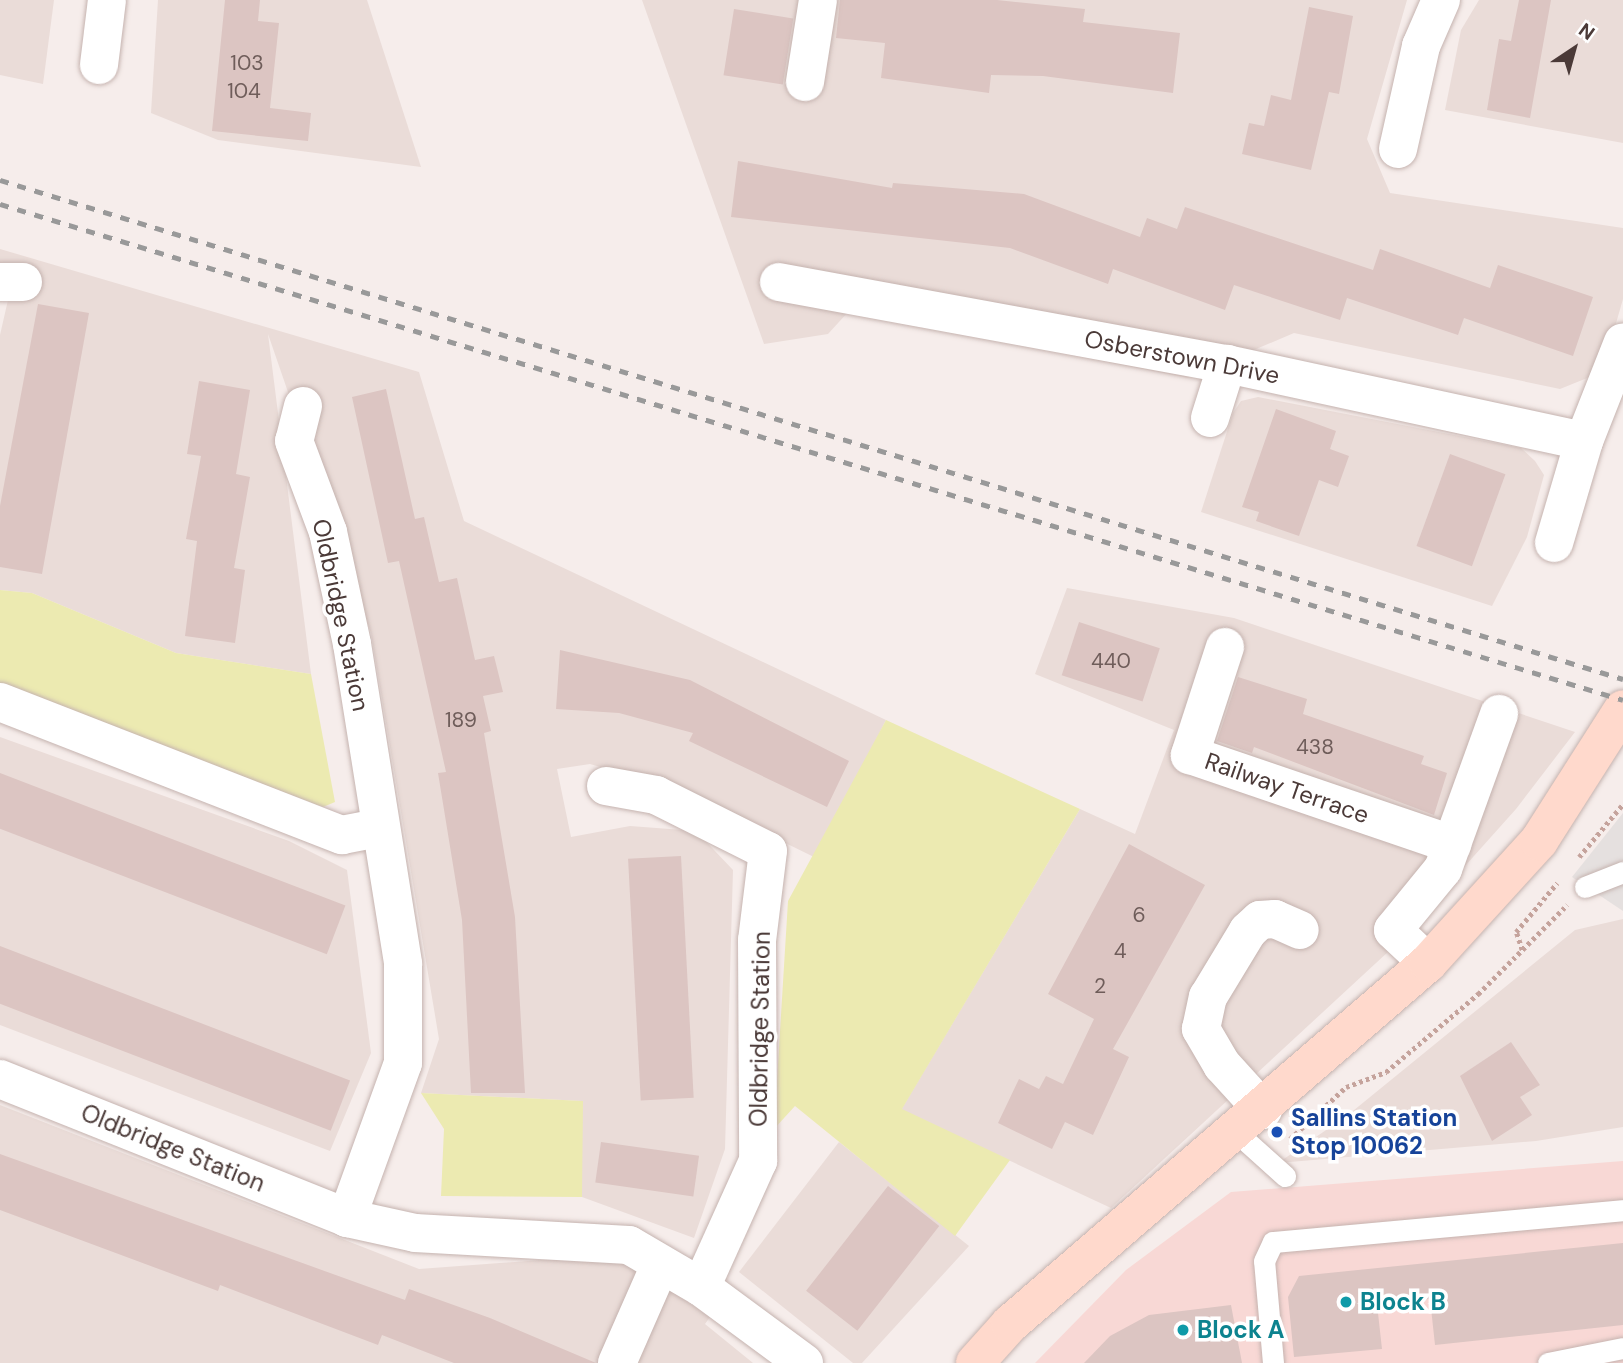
<!DOCTYPE html>
<html>
<head>
<meta charset="utf-8">
<style>
  body { margin:0 }
  #map { position:relative; width:1623px; height:1363px; overflow:hidden; background:#f6edeb; font-family:"DM Sans",sans-serif }
  div>[style] { position:absolute }
  .residential>* { inset:0; background:#eadcd8 }
  .commercial>* { inset:0; background:#f8d8d5 }
  .green>* { inset:0; background:#eceab1 }
  .parking>* { inset:0; background:#e5e0df }
  .building>* { inset:0; background:#dcc5c2; transform-origin:0 0 }
  .path>* { height:4.5px; margin-top:-2.25px; transform-origin:0; background:repeating-linear-gradient(90deg,#c5a39c 0 3.5px,transparent 0 7px) }
  .roads { filter:drop-shadow(0 0 2px #c5b3af) drop-shadow(0 0 2px #c5b3af) }
  .lane>* { height:21px; margin:-10.5px; padding:0 10.5px; transform-origin:10.5px; border-radius:10.5px; background:#fff }
  .street>* { height:38px; margin:-19px; padding:0 19px; transform-origin:19px; border-radius:19px; background:#fff }
  .secondary>* { height:38px; margin:-19px; padding:0 19px; transform-origin:19px; border-radius:19px; background:#ffd9cc }
  .rail>* { height:5px; margin-top:-2.5px; transform-origin:0; background:repeating-linear-gradient(90deg,#999 0 9px,transparent 0 18px) }
  .dots>* { width:19px; height:19px; translate:-50% -50%; box-sizing:border-box; border:4px solid #fff; border-radius:50% }
  span { translate:-50% -50%; white-space:nowrap; text-align:center; line-height:1.15; -webkit-text-stroke:7px #fff; paint-order:stroke }
  .number-label { font-size:21px; color:#6f5d5a }
  .number-label span { -webkit-text-stroke-width:0 }
  .street-label { font-size:24px; color:#4b3a38 }
  .transit-label { font-size:24px; color:#164399; font-weight:700 }
  .left { translate:0 -50%; text-align:left }
  .culture-label { font-size:24px; color:#0d838f; font-weight:700 }
  .north { position:absolute; left:1539px; top:14px; width:70px; height:70px; -webkit-text-stroke:5px #fff; paint-order:stroke; rotate:36deg; font-size:19px; font-weight:700; line-height:28px; text-align:center; color:#4b3a38 }
  .north::after { content:''; display:block; margin:auto; width:24px; height:32px; background:#4b3a38; clip-path:polygon(50% 0,100% 100%,50% 72%,0 100%) }
</style>
</head>
<body>
<div id="map">
  <div class="residential">
    <div style="clip-path:polygon(0 0,54px 0,43px 84px,0 75px)"></div>
    <div style="clip-path:polygon(158px 0,367px 0,421px 167px,218px 140px,151px 113px)"></div>
    <div style="clip-path:polygon(642px 0,1407px 0,1367px 139px,1390px 193px,1623px 228px,1623px 299px,1602px 372px,1560px 389px,1294px 333px,1188px 378px,849px 311px,828px 334px,764px 344px)"></div>
    <div style="clip-path:polygon(1479px 0,1623px 0,1623px 143px,1445px 110px,1461px 30px)"></div>
    <div style="clip-path:polygon(0 249px,419px 372px,464px 521px,886px 720px,816px 858px,671px 787px,590px 764px,557px 769px,571px 837px,630px 826px,696px 831px,733px 870px,725px 1149px,694px 1238px,582px 1197px,582px 1101px,421px 1093px,439px 1039px,371px 633px,268px 334px,311px 674px,176px 653px,32px 593px,0 590px,0 335px,13px 278px,0 274px)"></div>
    <div style="clip-path:polygon(1258px 397px,1521px 448px,1535px 461px,1544px 475px,1527px 537px,1492px 606px,1201px 512px,1233px 413px,1241px 401px)"></div>
    <div style="clip-path:polygon(1067px 588px,1234px 618px,1575px 732px,1516px 809px,1389px 951px,1111px 1208px,901px 1110px,1080px 809px,1135px 834px,1174px 730px,1035px 674px)"></div>
    <div style="clip-path:polygon(0 737px,289px 841px,347px 870px,371px 1053px,330px 1151px,0 1025px)"></div>
    <div style="clip-path:polygon(1623px 919px,1623px 1127px,1536px 1141px,1278px 1163px,1348px 1115px,1575px 930px)"></div>
    <div style="clip-path:polygon(0 1105px,419px 1269px,595px 1256px,637px 1268px,710px 1317px,705px 1324px,753px 1363px,0 1363px)"></div>
    <div style="clip-path:polygon(839px 1142px,969px 1246px,862px 1363px,853px 1363px,739px 1272px)"></div>
  </div>
  <div class="commercial">
    <div style="clip-path:polygon(1623px 1161px,1623px 1363px,1035px 1363px,1126px 1270px,1231px 1192px)"></div>
  </div>
  <div class="green">
    <div style="clip-path:polygon(0 590px,32px 593px,176px 653px,311px 674px,335px 802px,323px 807px,0 685px)"></div>
    <div style="clip-path:polygon(886px 720px,1080px 809px,902px 1109px,1010px 1160px,955px 1236px,795px 1106px,774px 1129px,788px 901px)"></div>
    <div style="clip-path:polygon(421px 1093px,583px 1101px,582px 1197px,441px 1196px,444px 1129px)"></div>
  </div>
  <div class="parking">
    <div style="clip-path:polygon(1623px 813px,1623px 911px,1572px 877px)"></div>
  </div>
  <div class="building">
    <div style="clip-path:polygon(225px 0,260px 0,258px 21px,279px 23px,270px 108px,311px 113px,308px 141px,212px 131px)"></div>
    <div style="clip-path:polygon(840px 0,997px 0,1085px 9px,1083px 22px,1180px 33px,1173px 93px,1043px 76px,991px 75px,989px 93px,881px 78px,885px 43px,836px 38px)"></div>
    <div style="clip-path:polygon(1519px 0,1551px 0,1530px 118px,1487px 110px,1499px 39px,1511px 41px)"></div>
    <div style="clip-path:polygon(1309px 7px,1353px 16px,1339px 94px,1329px 92px,1311px 170px,1242px 154px,1249px 123px,1264px 126px,1271px 95px,1291px 100px)"></div>
    <div style="left:734px;top:9px;width:60px;height:67px;rotate:9deg"></div>
    <div style="clip-path:polygon(738px 161px,892px 188px,893px 183px,1024px 194px,1140px 237px,1147px 218px,1177px 229px,1185px 207px,1373px 270px,1380px 249px,1490px 288px,1498px 265px,1593px 297px,1573px 356px,1464px 318px,1458px 335px,1347px 298px,1340px 320px,1234px 285px,1225px 310px,1113px 269px,1108px 284px,1010px 248px,731px 217px)"></div>
    <div style="clip-path:polygon(38px 304px,89px 313px,42px 574px,0 567px,0 506px)"></div>
    <div style="clip-path:polygon(199px 381px,250px 390px,236px 474px,250px 477px,234px 568px,245px 570px,235px 643px,185px 636px,197px 541px,186px 539px,201px 456px,187px 454px)"></div>
    <div style="clip-path:polygon(386px 389px,415px 519px,424px 517px,439px 582px,457px 578px,475px 660px,494px 656px,503px 692px,483px 696px,491px 731px,484px 733px,515px 917px,525px 1093px,471px 1093px,462px 920px,438px 773px,446px 772px,399px 561px,388px 563px,352px 397px)"></div>
    <div style="clip-path:polygon(1276px 409px,1336px 431px,1330px 449px,1349px 456px,1338px 487px,1319px 480px,1299px 536px,1256px 521px,1259px 512px,1242px 507px)"></div>
    <div style="left:1450px;top:454px;width:59px;height:98px;rotate:20deg"></div>
    <div style="left:1079px;top:622px;width:85px;height:56px;rotate:18deg"></div>
    <div style="clip-path:polygon(560px 650px,690px 680px,849px 761px,827px 807px,689px 741px,693px 733px,619px 713px,556px 709px)"></div>
    <div style="clip-path:polygon(1238px 677px,1307px 699px,1303px 714px,1424px 756px,1421px 764px,1447px 773px,1434px 815px,1254px 747px,1252px 753px,1217px 741px)"></div>
    <div style="left:0;top:773px;width:370px;height:52px;rotate:21deg"></div>
    <div style="clip-path:polygon(1129px 844px,1205px 885px,1113px 1049px,1129px 1057px,1093px 1135px,1065px 1122px,1052px 1149px,998px 1123px,1019px 1079px,1039px 1089px,1046px 1076px,1063px 1084px,1094px 1019px,1048px 994px)"></div>
    <div style="left:681px;top:856px;width:242px;height:53px;rotate:87deg"></div>
    <div style="left:0;top:946px;width:375px;height:54px;rotate:21deg"></div>
    <div style="clip-path:polygon(1511px 1042px,1540px 1085px,1520px 1097px,1532px 1115px,1492px 1141px,1460px 1076px)"></div>
    <div style="left:601px;top:1142px;width:99px;height:41px;rotate:8deg"></div>
    <div style="clip-path:polygon(0 1154px,405px 1300px,409px 1289px,490px 1318px,596px 1363px,454px 1363px,382px 1335px,378px 1345px,220px 1285px,218px 1291px,0 1210px)"></div>
    <div style="left:888px;top:1186px;width:65px;height:133px;rotate:38deg"></div>
    <div style="clip-path:polygon(1623px 1243px,1623px 1325px,1435px 1345px,1430px 1299px,1377px 1304px,1382px 1349px,1294px 1357px,1288px 1297px,1299px 1276px)"></div>
    <div style="clip-path:polygon(1231px 1305px,1242px 1363px,1084px 1363px,1110px 1336px,1149px 1315px)"></div>
  </div>
  <div class="path">
    <div style="left:1579px;top:857px;width:69px;rotate:-50.3deg"></div>
    <div style="left:1522px;top:950px;width:19px;rotate:-108deg"></div>
    <div style="left:1516px;top:932px;width:64px;rotate:-50.1deg"></div>
    <div style="left:1290px;top:1139px;width:76px;rotate:-42.9deg"></div>
    <div style="left:1346px;top:1087px;width:43px;rotate:-20.6deg"></div>
    <div style="left:1386px;top:1072px;width:121px;rotate:-40.3deg"></div>
    <div style="left:1478px;top:994px;width:126px;rotate:-45deg"></div>
  </div>
  <div class="roads">
    <div class="lane">
      <div style="left:1585px;top:887px;width:41px;rotate:-21.5deg"></div>
      <div style="left:1236px;top:1132px;width:66px;rotate:41.9deg"></div>
      <div style="left:1273px;top:1363px;width:102px;rotate:-95deg"></div>
      <div style="left:1264px;top:1261px;width:21px;rotate:-65deg"></div>
      <div style="left:1273px;top:1242px;width:351px;rotate:-5.2deg"></div>
      <div style="left:1548px;top:1363px;width:76px;rotate:-11.3deg"></div>
    </div>
    <div class="street">
      <div style="left:99px;top:65px;width:65px;rotate:-83deg"></div>
      <div style="left:805px;top:82px;width:83px;rotate:-81deg"></div>
      <div style="left:1398px;top:149px;width:106px;rotate:-77.4deg"></div>
      <div style="left:1421px;top:46px;width:50px;rotate:-66.5deg"></div>
      <div style="left:0;top:282px;width:23px"></div>
      <div style="left:779px;top:282px;width:455px;rotate:10.4deg"></div>
      <div style="left:1227px;top:364px;width:365px;rotate:12.2deg"></div>
      <div style="left:1584px;top:441px;width:106px;rotate:-68.5deg"></div>
      <div style="left:303px;top:406px;width:36px;rotate:104deg"></div>
      <div style="left:294px;top:441px;width:97px;rotate:69.5deg"></div>
      <div style="left:328px;top:532px;width:115px;rotate:77.9deg"></div>
      <div style="left:352px;top:644px;width:324px;rotate:80.9deg"></div>
      <div style="left:403px;top:964px;width:99px;rotate:90deg"></div>
      <div style="left:403px;top:1063px;width:165px;rotate:109.9deg"></div>
      <div style="left:1210px;top:418px;width:57px;rotate:-72.5deg"></div>
      <div style="left:1554px;top:543px;width:106px;rotate:-73.6deg"></div>
      <div style="left:1225px;top:647px;width:114px;rotate:108deg"></div>
      <div style="left:1190px;top:755px;width:277px;rotate:18.8deg"></div>
      <div style="left:0;top:702px;width:367px;rotate:21.3deg"></div>
      <div style="left:342px;top:835px;width:38px;rotate:-11deg"></div>
      <div style="left:606px;top:786px;width:51px;rotate:10.2deg"></div>
      <div style="left:656px;top:795px;width:125px;rotate:26.6deg"></div>
      <div style="left:768px;top:851px;width:90px;rotate:97deg"></div>
      <div style="left:757px;top:940px;width:221px;rotate:89.7deg"></div>
      <div style="left:758px;top:1161px;width:138px;rotate:114.3deg"></div>
      <div style="left:1428px;top:963px;width:48px;rotate:-136.7deg"></div>
      <div style="left:1393px;top:930px;width:79px;rotate:-50.7deg"></div>
      <div style="left:1443px;top:869px;width:165px;rotate:-70.1deg"></div>
      <div style="left:0;top:1079px;width:374px;rotate:21.8deg"></div>
      <div style="left:347px;top:1218px;width:70px;rotate:12.4deg"></div>
      <div style="left:415px;top:1233px;width:214px;rotate:3.2deg"></div>
      <div style="left:629px;top:1245px;width:83px;rotate:30.3deg"></div>
      <div style="left:701px;top:1287px;width:128px;rotate:36.4deg"></div>
      <div style="left:1263px;top:1110px;width:61px;rotate:-132.3deg"></div>
      <div style="left:1222px;top:1065px;width:42px;rotate:-120.3deg"></div>
      <div style="left:1201px;top:1029px;width:33px;rotate:-78deg"></div>
      <div style="left:1208px;top:997px;width:77px;rotate:-58.8deg"></div>
      <div style="left:1248px;top:931px;width:16px;rotate:-43deg"></div>
      <div style="left:1260px;top:920px;width:15px;rotate:-4deg"></div>
      <div style="left:1275px;top:919px;width:27px;rotate:24deg"></div>
      <div style="left:617px;top:1363px;width:107px;rotate:-66.3deg"></div>
    </div>
    <div class="secondary">
      <div style="left:975px;top:1363px;width:52px;rotate:-48.1deg"></div>
      <div style="left:1010px;top:1324px;width:552px;rotate:-40.82deg"></div>
      <div style="left:1428px;top:963px;width:165px;rotate:-47.7deg"></div>
      <div style="left:1539px;top:841px;width:156px;rotate:-57.5deg"></div>
    </div>
  </div>
  <div class="rail">
    <div style="left:0;top:180px;width:1698px;rotate:17.09deg"></div>
    <div style="left:0;top:204px;width:1697px;rotate:16.99deg"></div>
  </div>
  <div class="dots">
    <div style="left:1277px;top:1132px;background:#1a4fb4"></div>
    <div style="left:1346px;top:1302px;background:#0f9aa8"></div>
    <div style="left:1183px;top:1330px;background:#0f9aa8"></div>
  </div>
  <div class="number-label">
    <span style="left:247px;top:63px">103</span>
    <span style="left:244px;top:91px">104</span>
    <span style="left:1111px;top:661px">440</span>
    <span style="left:461px;top:720px">189</span>
    <span style="left:1315px;top:747px">438</span>
    <span style="left:1139px;top:915px">6</span>
    <span style="left:1120px;top:951px">4</span>
    <span style="left:1100px;top:986px">2</span>
  </div>
  <div class="street-label">
    <span style="left:1182px;top:357px;rotate:11deg">Osberstown Drive</span>
    <span style="left:341px;top:615px;rotate:78deg">Oldbridge Station</span>
    <span style="left:1287px;top:788px;rotate:19deg">Railway Terrace</span>
    <span style="left:760px;top:1029px;rotate:-89deg">Oldbridge Station</span>
    <span style="left:173px;top:1148px;rotate:22deg">Oldbridge Station</span>
  </div>
  <div class="transit-label">
    <span class="left" style="left:1291px;top:1132px">Sallins Station<br>Stop 10062</span>
  </div>
  <div class="culture-label">
    <span class="left" style="left:1360px;top:1302px">Block B</span>
    <span class="left" style="left:1197px;top:1330px">Block A</span>
  </div>
  <div class="north">N</div>
</div>
</body>
</html>
